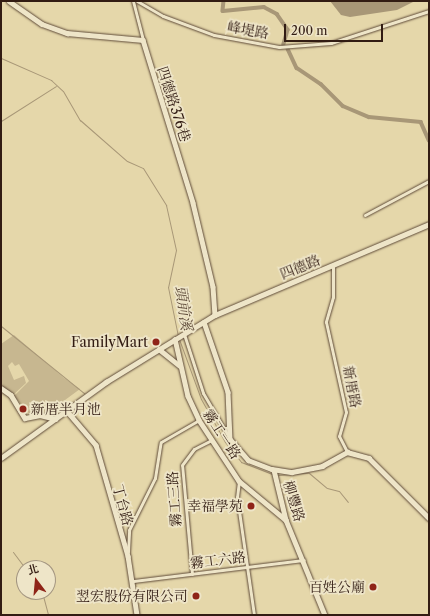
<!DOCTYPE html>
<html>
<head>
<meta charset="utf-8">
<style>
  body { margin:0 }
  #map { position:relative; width:430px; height:616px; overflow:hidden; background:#e5d7aa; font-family:"Libre Caslon Text","Noto Serif TC",serif }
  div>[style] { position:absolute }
  .green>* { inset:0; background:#c7b790 }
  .water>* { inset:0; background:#a89777 }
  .stream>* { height:1px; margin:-0.5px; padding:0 0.5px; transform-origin:0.5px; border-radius:0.5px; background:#a89777 }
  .canal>* { height:3.5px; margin:-1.75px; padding:0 1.75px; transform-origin:1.75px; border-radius:1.75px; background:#a89777 }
  .roads { filter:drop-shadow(0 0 1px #5f4b39) drop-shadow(0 0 1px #5f4b39) }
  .street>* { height:3px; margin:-1.5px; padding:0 1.5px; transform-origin:1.5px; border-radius:1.5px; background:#eee5c8 }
  .secondary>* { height:4.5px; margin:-2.25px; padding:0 2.25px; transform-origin:2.25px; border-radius:2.25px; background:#eee5c8 }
  .dots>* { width:11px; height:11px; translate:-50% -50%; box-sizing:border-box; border:2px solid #eee5c8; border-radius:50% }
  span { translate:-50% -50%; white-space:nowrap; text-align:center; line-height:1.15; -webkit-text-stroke:3.5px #eee5c8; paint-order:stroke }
  .street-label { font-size:14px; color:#321c13 }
  .poi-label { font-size:14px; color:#321c13 }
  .right { translate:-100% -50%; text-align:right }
  .left { translate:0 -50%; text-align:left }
  .water-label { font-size:15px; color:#5b4736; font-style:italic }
  .frame { position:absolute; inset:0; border:2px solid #321c13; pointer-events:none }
  .north { position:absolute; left:16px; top:560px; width:40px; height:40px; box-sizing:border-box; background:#eee5c8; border:1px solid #a39580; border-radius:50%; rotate:344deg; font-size:11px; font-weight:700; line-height:16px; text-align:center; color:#321c13 }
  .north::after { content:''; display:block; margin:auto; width:14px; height:18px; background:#8f2418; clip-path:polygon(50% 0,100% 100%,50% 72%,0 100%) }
  .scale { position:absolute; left:284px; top:24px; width:99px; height:18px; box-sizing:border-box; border:2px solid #321c13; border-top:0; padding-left:5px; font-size:12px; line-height:14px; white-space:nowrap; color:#321c13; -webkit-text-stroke:3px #eee5c8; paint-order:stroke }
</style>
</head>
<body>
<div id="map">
  <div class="green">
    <div style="clip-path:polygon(14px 335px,64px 378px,80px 389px,46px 414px,32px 417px,14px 396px,29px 381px,19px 364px,15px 366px,12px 362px,8px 366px,14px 380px,24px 376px,26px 383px,13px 395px,1px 385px,1px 344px)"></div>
  </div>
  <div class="water">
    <div style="clip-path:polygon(330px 1px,415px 1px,397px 10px,350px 17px,341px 15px)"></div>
  </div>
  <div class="stream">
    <div style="left:1px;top:58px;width:55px;rotate:23.7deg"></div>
    <div style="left:51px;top:80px;width:16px;rotate:43deg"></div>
    <div style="left:63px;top:91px;width:34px;rotate:60deg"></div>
    <div style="left:80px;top:120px;width:62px;rotate:41.1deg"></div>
    <div style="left:127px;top:161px;width:17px;rotate:24deg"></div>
    <div style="left:143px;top:168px;width:44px;rotate:58.1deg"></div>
    <div style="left:166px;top:205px;width:46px;rotate:77.5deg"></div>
    <div style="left:176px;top:250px;width:38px;rotate:102deg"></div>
    <div style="left:168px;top:287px;width:50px;rotate:78.5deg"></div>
    <div style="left:1px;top:121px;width:65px;rotate:-32.5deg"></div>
    <div style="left:1px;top:326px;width:108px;rotate:39deg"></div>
    <div style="left:179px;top:339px;width:64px;rotate:69.9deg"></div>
    <div style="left:201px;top:399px;width:49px;rotate:60.8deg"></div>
    <div style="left:225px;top:442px;width:26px;rotate:51deg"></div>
    <div style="left:241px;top:462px;width:34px;rotate:21deg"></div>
    <div style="left:278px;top:475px;width:31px;rotate:-4deg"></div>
    <div style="left:309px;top:473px;width:23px;rotate:40deg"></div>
    <div style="left:327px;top:488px;width:12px;rotate:14deg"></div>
    <div style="left:339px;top:491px;width:14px;rotate:51deg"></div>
    <div style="left:13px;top:552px;width:20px;rotate:53deg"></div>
    <div style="left:42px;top:592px;width:24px;rotate:75deg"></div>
  </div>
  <div class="canal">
    <div style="left:224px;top:1px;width:10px;rotate:96deg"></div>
    <div style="left:223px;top:11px;width:41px;rotate:-5.6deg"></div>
    <div style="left:264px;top:7px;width:15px;rotate:28deg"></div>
    <div style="left:277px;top:14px;width:19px;rotate:55deg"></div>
    <div style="left:288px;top:30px;width:15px;rotate:106deg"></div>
    <div style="left:288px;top:49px;width:21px;rotate:65deg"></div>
    <div style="left:297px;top:68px;width:29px;rotate:34deg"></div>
    <div style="left:321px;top:84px;width:31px;rotate:45deg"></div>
    <div style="left:343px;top:106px;width:28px;rotate:23deg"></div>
    <div style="left:369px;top:117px;width:52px;rotate:5.5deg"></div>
    <div style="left:421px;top:122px;width:20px;rotate:66deg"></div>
  </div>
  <div class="roads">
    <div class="street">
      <div style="left:133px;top:1px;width:40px;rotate:75.6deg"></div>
      <div style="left:137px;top:1px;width:30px;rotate:30deg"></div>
      <div style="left:163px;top:16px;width:54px;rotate:20.4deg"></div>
      <div style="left:214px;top:35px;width:66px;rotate:10.5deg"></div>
      <div style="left:279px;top:47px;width:52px;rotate:-4.4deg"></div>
      <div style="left:331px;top:43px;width:103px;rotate:-18.1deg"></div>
      <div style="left:365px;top:215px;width:72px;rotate:-28deg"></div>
      <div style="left:333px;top:265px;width:32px;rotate:90deg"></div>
      <div style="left:333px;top:297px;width:26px;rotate:106deg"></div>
      <div style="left:326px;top:322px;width:92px;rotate:77.5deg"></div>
      <div style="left:346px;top:412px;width:25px;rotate:106deg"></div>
      <div style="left:339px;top:436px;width:18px;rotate:63deg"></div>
      <div style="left:184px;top:334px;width:62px;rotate:72.1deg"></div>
      <div style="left:203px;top:393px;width:53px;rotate:59.6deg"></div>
      <div style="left:239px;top:481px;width:16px;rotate:97deg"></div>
      <div style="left:237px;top:497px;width:119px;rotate:81.8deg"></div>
      <div style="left:128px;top:552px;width:22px;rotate:-87deg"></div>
      <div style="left:129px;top:530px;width:58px;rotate:-63.4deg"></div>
      <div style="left:155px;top:478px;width:36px;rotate:-81deg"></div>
      <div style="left:161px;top:442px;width:44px;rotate:-30.1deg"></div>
      <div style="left:192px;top:574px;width:109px;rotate:-95.2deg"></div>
      <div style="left:182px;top:465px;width:20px;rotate:-53deg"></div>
      <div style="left:194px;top:449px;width:20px;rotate:-27deg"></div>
      <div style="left:133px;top:581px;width:172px;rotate:-7deg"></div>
    </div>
    <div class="secondary">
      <div style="left:9px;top:1px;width:40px;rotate:34.9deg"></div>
      <div style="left:42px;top:24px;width:27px;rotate:20deg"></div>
      <div style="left:67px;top:33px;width:76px;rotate:5.3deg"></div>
      <div style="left:143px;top:40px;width:170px;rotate:72.9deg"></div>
      <div style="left:193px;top:203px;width:86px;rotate:76.6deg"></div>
      <div style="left:213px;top:287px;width:28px;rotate:86deg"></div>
      <div style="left:204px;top:322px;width:74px;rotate:71.1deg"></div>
      <div style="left:228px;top:392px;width:47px;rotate:87.6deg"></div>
      <div style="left:230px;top:439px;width:28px;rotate:49deg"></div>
      <div style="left:248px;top:460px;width:26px;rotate:21deg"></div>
      <div style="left:272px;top:469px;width:20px;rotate:9deg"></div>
      <div style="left:292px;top:472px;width:31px;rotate:-11deg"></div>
      <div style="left:322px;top:466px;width:29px;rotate:-29deg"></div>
      <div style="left:347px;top:452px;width:23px;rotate:15deg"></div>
      <div style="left:369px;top:458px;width:85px;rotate:45deg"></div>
      <div style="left:175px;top:339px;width:58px;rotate:77.2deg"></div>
      <div style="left:188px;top:396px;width:26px;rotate:65deg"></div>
      <div style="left:199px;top:420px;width:73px;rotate:56.7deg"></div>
      <div style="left:239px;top:481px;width:61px;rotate:39.7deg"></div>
      <div style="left:159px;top:349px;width:26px;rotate:39deg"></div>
      <div style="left:1px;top:388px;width:12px;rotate:35deg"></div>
      <div style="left:11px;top:395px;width:27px;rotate:59deg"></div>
      <div style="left:25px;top:418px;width:15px;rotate:-11deg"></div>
      <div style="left:40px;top:415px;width:16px;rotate:14deg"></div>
      <div style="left:67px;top:411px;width:45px;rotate:49.5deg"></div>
      <div style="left:96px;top:445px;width:116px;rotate:73.9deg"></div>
      <div style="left:128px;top:556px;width:60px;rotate:81.3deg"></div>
      <div style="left:1px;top:458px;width:130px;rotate:-35.9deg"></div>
      <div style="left:106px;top:382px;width:128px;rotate:-31.6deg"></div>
      <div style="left:215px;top:315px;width:233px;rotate:-23deg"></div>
      <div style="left:274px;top:470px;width:51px;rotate:76.5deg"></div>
      <div style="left:286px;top:520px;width:103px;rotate:67.7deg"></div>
    </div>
  </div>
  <div class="dots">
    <div style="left:156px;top:342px;background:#8f2418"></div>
    <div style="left:23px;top:409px;background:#8f2418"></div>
    <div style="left:251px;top:506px;background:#8f2418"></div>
    <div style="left:373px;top:587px;background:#8f2418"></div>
    <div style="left:196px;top:596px;background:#8f2418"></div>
  </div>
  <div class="street-label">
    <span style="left:248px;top:30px;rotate:10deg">峰堤路</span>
    <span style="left:174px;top:104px;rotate:72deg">四德路376巷</span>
    <span style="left:300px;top:267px;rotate:-22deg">四德路</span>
    <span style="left:352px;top:387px;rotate:79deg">新厝路</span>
    <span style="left:222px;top:434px;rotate:57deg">霧工一路</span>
    <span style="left:174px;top:499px;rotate:-94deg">霧工三路</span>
    <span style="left:294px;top:501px;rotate:73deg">柳豐路</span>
    <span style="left:123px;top:505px;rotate:75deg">丁台路</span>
    <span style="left:218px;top:560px;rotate:-7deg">霧工六路</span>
  </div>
  <div class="poi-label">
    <span class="right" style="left:148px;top:342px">FamilyMart</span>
    <span class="left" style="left:31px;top:409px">新厝半月池</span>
    <span class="right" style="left:243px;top:506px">幸福學苑</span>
    <span class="right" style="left:365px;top:587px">百姓公廟</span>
    <span class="right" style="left:188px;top:596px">翌宏股份有限公司</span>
  </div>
  <div class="water-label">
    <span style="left:184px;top:308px;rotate:82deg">頭前溪</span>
  </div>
  <div class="frame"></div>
  <div class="north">北</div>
  <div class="scale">200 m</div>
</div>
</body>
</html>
